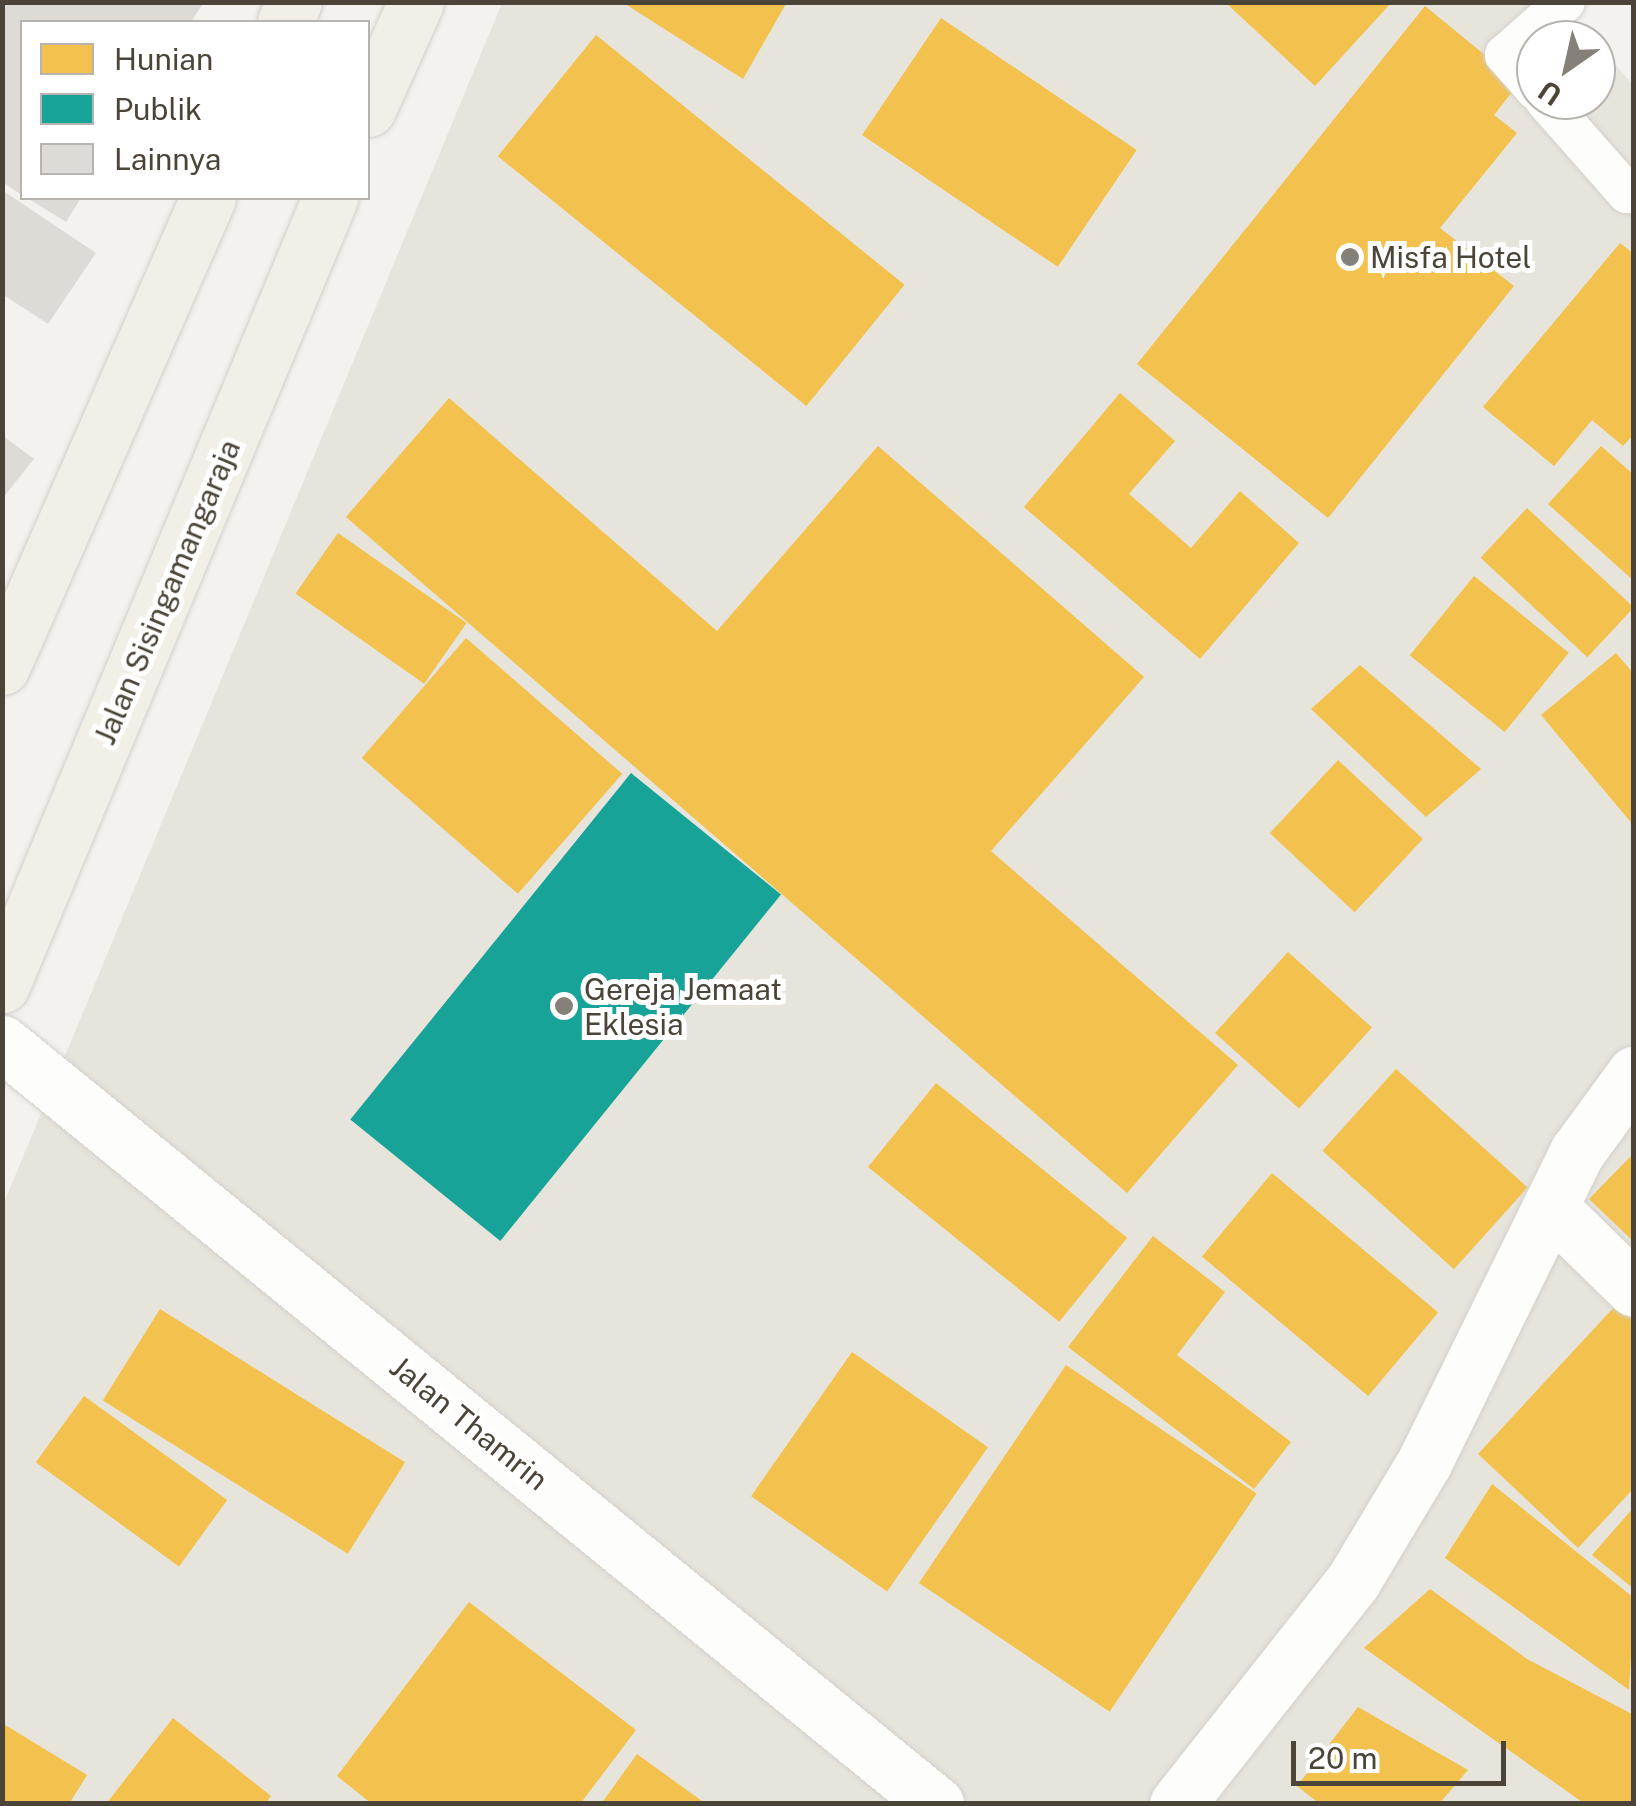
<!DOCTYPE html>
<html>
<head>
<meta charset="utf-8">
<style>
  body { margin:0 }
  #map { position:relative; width:1636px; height:1806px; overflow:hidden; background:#f4f2ee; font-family:"Public Sans",sans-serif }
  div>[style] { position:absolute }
  .residential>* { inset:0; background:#e7e4dc }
  .homes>* { inset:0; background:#f2c14e; transform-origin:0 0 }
  .public>* { inset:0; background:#17a398; transform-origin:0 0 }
  .building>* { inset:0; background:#dedbd6 }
  .roads { filter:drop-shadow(0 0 2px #d2d0cb) drop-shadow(0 0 2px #d2d0cb) }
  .lane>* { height:40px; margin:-20px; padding:0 20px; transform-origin:20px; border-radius:20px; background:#fdfdfc }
  .street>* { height:55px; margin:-27.5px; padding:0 27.5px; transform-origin:27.5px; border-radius:27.5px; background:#fdfdfc }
  .primary>* { height:55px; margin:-27.5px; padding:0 27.5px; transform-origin:27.5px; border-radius:27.5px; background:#f2efe6 }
  .dots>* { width:28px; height:28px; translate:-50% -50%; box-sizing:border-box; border:5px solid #fff; border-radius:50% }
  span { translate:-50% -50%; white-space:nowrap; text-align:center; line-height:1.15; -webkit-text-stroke:10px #fff; paint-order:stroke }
  .poi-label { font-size:30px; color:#4b4439 }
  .left { translate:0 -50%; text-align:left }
  .street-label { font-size:30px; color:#4b4439 }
  .frame { position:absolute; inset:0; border:5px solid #4b4439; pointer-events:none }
  .legend { position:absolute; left:20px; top:20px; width:350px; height:180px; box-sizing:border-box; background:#fff; border:2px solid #b7b4b0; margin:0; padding:12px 18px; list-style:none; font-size:30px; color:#4b4439 }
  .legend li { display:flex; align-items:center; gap:20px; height:50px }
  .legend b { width:50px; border:2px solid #b7b4b0 }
  .north { position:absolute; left:1516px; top:20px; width:100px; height:100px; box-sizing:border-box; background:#fff; border:2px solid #b7b4b0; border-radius:50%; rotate:214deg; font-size:28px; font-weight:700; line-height:40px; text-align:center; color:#4b4439 }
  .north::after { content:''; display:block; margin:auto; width:35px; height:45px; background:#868178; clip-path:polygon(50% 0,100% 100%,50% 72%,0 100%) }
  .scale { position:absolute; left:1291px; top:1741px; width:215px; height:45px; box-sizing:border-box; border:5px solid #4b4439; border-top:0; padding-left:12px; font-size:30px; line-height:35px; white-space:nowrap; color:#4b4439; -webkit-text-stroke:8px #fff; paint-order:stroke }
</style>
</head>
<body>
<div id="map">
  <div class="residential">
    <div style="clip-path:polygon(502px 3px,1561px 3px,1594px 40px,1536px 40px,1536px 100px,1596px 100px,1596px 43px,1634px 86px,1633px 1803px,3px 1804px,3px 1205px)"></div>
  </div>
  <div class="homes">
    <div style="clip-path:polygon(622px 2px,787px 2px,743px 79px)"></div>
    <div style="clip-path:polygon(1225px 2px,1392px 2px,1315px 86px)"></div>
    <div style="clip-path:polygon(1425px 6px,1519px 83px,1494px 115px,1517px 133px,1440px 228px,1514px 286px,1328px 518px,1137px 364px)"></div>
    <div style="left:941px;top:18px;width:236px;height:141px;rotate:34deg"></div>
    <div style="left:596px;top:35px;width:397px;height:156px;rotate:39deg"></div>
    <div style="clip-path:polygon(1620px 243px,1634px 254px,1634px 434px,1623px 446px,1592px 420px,1554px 466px,1483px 407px)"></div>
    <div style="clip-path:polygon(1120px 393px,1175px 441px,1129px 494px,1191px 548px,1240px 491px,1299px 543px,1200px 659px,1024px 507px)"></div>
    <div style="clip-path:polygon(449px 398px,717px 631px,878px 446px,1144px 677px,991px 851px,1238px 1065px,1127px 1193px,346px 517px)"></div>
    <div style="clip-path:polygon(1601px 446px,1634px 475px,1634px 581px,1548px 504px)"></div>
    <div style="left:1527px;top:508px;width:146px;height:68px;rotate:43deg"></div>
    <div style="left:338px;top:533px;width:157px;height:74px;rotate:35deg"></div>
    <div style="left:1474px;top:576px;width:122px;height:102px;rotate:39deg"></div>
    <div style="left:466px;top:638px;width:207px;height:159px;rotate:41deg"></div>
    <div style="clip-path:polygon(1616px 653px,1634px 674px,1634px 826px,1541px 715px)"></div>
    <div style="clip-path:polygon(1360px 665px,1481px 769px,1426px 817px,1311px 709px)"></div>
    <div style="left:1338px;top:760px;width:116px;height:100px;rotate:43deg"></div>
    <div style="left:1288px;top:952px;width:113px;height:109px;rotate:42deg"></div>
    <div style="left:1396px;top:1069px;width:177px;height:110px;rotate:42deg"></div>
    <div style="left:936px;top:1083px;width:246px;height:108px;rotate:39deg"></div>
    <div style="clip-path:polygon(1634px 1153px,1634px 1242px,1589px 1199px)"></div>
    <div style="left:1272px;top:1173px;width:217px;height:109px;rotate:40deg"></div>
    <div style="clip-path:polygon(1153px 1236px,1225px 1292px,1177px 1355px,1291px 1442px,1254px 1489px,1068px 1347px)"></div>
    <div style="clip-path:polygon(1616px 1305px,1634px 1321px,1634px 1488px,1578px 1548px,1478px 1454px)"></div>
    <div style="left:160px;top:1309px;width:289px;height:108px;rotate:32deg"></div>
    <div style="left:852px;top:1352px;width:166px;height:176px;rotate:35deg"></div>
    <div style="left:1066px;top:1365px;width:230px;height:263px;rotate:34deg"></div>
    <div style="left:84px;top:1396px;width:177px;height:82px;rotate:36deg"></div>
    <div style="clip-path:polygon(1492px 1484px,1634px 1598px,1629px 1690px,1445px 1558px)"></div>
    <div style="clip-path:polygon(1634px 1507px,1634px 1589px,1592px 1555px)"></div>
    <div style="clip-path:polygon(1430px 1589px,1527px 1659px,1634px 1715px,1634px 1804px,1585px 1804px,1364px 1648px)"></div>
    <div style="clip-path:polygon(469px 1602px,636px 1730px,580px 1804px,372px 1804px,337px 1776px)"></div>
    <div style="clip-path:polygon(1358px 1707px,1468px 1770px,1439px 1804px,1320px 1804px,1297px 1786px)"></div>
    <div style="clip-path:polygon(173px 1718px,271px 1796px,265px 1804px,106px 1804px)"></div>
    <div style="clip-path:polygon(2px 1723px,87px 1775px,69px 1804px,2px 1804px)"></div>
    <div style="clip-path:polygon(637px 1754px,706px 1804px,601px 1804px)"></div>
  </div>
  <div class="public">
    <div style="left:631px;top:773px;width:193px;height:446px;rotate:39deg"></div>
  </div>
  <div class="building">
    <div style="clip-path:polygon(2px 2px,204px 2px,191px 22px,22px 22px,22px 195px,2px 182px)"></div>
    <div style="clip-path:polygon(2px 190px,96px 253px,48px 324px,2px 294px)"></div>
    <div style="clip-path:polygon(27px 198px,81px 198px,66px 222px)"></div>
    <div style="clip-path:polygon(2px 435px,34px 459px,2px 499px)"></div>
  </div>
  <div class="roads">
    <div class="lane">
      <div style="left:1536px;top:90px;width:47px;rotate:-131.5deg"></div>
      <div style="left:1505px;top:55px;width:80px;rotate:-41.5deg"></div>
      <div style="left:1545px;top:100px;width:124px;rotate:48.6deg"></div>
      <div style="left:1627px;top:193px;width:9px;rotate:-36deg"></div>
    </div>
    <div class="street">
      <div style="left:2px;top:1043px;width:1205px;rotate:39.17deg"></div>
      <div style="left:1550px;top:1207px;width:117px;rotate:44.3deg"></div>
      <div style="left:1177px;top:1804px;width:284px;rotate:-51.7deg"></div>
      <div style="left:1353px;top:1581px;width:138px;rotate:-59deg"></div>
      <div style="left:1424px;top:1463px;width:347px;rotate:-63.8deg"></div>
      <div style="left:1577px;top:1152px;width:97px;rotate:-53.8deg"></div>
    </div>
    <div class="primary">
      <div style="left:285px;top:22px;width:22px;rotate:-66deg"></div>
      <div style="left:368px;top:109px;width:117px;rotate:-65.8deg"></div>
      <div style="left:2px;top:667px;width:512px;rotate:-66.29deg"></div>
      <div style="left:2px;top:985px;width:853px;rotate:-67.37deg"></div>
    </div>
  </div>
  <div class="dots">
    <div style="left:1350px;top:257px;background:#868178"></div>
    <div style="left:564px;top:1006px;background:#868178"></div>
  </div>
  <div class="poi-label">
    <span class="left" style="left:1370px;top:257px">Misfa Hotel</span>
    <span class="left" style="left:584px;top:1006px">Gereja Jemaat<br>Eklesia</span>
  </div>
  <div class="street-label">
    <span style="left:167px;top:592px;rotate:-67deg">Jalan Sisingamangaraja</span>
    <span style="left:469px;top:1423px;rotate:39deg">Jalan Thamrin</span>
  </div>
  <div class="frame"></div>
  <ul class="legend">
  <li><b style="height:28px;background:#f2c14e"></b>Hunian</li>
  <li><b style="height:28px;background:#17a398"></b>Publik</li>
  <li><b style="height:28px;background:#dedbd6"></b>Lainnya</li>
  </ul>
  <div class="north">U</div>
  <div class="scale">20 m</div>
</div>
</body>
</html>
